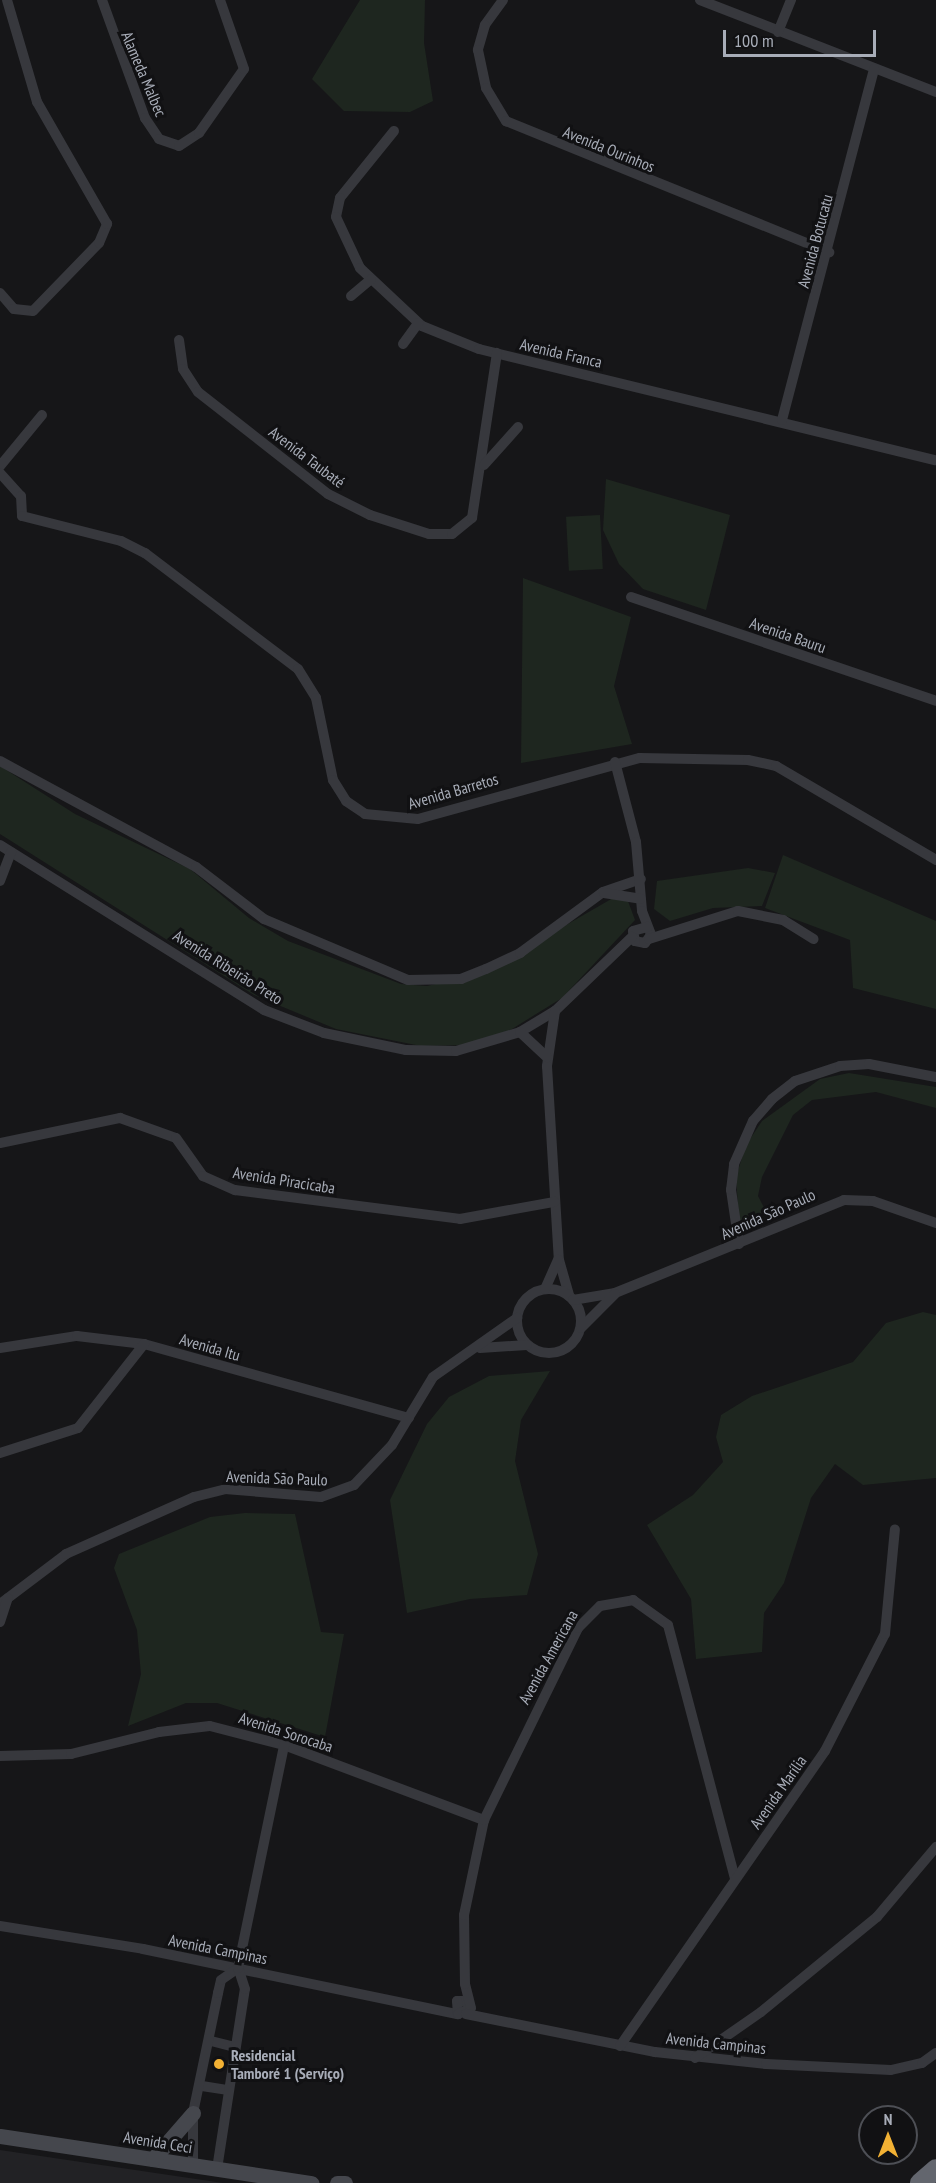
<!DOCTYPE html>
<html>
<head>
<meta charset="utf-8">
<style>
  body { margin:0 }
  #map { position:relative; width:936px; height:2183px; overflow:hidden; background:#161618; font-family:"PT Sans Narrow",sans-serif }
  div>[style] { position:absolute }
  .built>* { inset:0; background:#222225 }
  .green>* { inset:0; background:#1e261f; transform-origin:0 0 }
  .minor>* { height:10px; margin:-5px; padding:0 5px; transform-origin:5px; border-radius:5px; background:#37383d }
  .minor>.ring { margin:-5px; padding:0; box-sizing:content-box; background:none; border:10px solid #37383d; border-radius:50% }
  .secondary>* { height:15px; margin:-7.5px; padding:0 7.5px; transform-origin:7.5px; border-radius:7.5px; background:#45474d }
  .motorway>* { height:20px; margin:-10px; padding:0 10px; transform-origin:10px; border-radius:10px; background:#63666e }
  .dots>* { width:16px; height:16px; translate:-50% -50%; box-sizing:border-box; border:3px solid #111113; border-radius:50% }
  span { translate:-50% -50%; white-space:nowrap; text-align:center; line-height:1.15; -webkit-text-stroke:6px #111113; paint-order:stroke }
  .street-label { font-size:16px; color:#a8adb8 }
  .poi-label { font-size:16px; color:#a8adb8; font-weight:700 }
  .left { translate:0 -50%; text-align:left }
  .north { position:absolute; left:858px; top:2105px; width:60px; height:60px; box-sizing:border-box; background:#111113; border:2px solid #4d4f55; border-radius:50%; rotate:0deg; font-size:16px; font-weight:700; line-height:24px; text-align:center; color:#a8adb8 }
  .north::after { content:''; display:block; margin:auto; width:21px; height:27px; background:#f2b134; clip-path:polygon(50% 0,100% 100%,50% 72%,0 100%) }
  .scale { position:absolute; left:723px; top:30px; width:153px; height:27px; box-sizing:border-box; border:3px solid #a8adb8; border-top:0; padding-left:8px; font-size:18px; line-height:21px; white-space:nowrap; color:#a8adb8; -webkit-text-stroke:4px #111113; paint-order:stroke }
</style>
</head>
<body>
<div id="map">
  <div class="built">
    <div style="clip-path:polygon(0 2150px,223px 2183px,0 2183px)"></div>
  </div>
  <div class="green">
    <div style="clip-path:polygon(360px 0,425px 0,424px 43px,433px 101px,410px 112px,344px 111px,312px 79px)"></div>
    <div style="clip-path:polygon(606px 479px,730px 515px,706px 610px,643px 589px,619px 564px,603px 530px)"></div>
    <div style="left:600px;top:515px;width:54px;height:34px;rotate:87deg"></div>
    <div style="clip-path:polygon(523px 578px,631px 617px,614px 686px,632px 744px,521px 763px)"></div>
    <div style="clip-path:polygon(0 766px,75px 814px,190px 869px,249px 918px,288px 941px,401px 984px,427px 986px,483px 973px,613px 898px,628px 901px,635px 920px,562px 998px,507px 1032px,470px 1045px,421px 1046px,336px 1029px,254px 995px,0 834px)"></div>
    <div style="clip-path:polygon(783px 855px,936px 921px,936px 1009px,853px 988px,850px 940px,765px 908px)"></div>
    <div style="clip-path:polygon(748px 868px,775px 873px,762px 906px,713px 908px,670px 921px,654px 909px,657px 881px)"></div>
    <div style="clip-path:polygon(849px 1073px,936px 1087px,936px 1108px,876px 1092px,812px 1100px,793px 1115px,762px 1177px,758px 1196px,771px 1221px,745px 1225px,739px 1219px,736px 1177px,746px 1145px,762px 1121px,820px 1079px)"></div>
    <div style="clip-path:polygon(923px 1312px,936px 1315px,936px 1478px,863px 1485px,835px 1464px,811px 1498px,784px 1583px,764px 1613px,762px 1652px,696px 1659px,691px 1599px,647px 1525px,693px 1495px,723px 1462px,716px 1437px,721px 1415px,752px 1396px,853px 1362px,886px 1323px)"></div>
    <div style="clip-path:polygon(550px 1371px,521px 1420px,515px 1461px,538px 1554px,527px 1595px,470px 1599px,407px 1613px,390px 1500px,427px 1424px,449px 1397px,489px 1376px)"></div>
    <div style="clip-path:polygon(245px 1513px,295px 1514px,321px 1632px,344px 1634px,325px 1737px,217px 1703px,186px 1703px,128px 1726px,141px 1674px,137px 1630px,114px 1568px,119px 1554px,210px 1517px)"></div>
  </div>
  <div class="minor">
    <div style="left:102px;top:0;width:126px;rotate:70deg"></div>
    <div style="left:145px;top:118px;width:25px;rotate:56deg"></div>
    <div style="left:159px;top:139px;width:21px;rotate:19deg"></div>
    <div style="left:179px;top:146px;width:24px;rotate:-33deg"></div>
    <div style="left:199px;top:133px;width:78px;rotate:-54.9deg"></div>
    <div style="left:244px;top:69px;width:73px;rotate:-109.2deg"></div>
    <div style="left:503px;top:0;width:31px;rotate:126deg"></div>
    <div style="left:485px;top:25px;width:26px;rotate:106deg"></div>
    <div style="left:478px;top:50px;width:39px;rotate:78deg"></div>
    <div style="left:486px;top:88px;width:39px;rotate:59deg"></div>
    <div style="left:506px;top:121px;width:349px;rotate:22.1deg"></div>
    <div style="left:700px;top:0;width:253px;rotate:21.3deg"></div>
    <div style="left:778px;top:32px;width:35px;rotate:-68deg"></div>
    <div style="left:394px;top:131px;width:86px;rotate:128.9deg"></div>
    <div style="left:340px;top:198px;width:19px;rotate:102deg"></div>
    <div style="left:336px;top:217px;width:56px;rotate:64.8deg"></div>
    <div style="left:360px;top:268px;width:85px;rotate:43.1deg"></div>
    <div style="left:422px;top:326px;width:61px;rotate:22deg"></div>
    <div style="left:479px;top:349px;width:470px;rotate:13.7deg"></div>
    <div style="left:0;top:293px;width:21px;rotate:49deg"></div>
    <div style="left:14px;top:309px;width:19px;rotate:6deg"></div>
    <div style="left:33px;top:311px;width:95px;rotate:-45.9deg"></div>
    <div style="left:99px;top:243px;width:21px;rotate:-67deg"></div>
    <div style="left:107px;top:224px;width:141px;rotate:-119.8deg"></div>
    <div style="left:37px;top:102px;width:106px;rotate:-106.4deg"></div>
    <div style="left:351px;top:296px;width:26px;rotate:-40deg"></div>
    <div style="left:179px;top:340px;width:29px;rotate:82deg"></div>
    <div style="left:183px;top:369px;width:27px;rotate:57deg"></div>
    <div style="left:198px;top:392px;width:165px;rotate:38.1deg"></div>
    <div style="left:328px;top:494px;width:47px;rotate:26.6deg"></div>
    <div style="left:370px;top:515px;width:62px;rotate:17.9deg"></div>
    <div style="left:429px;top:534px;width:23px"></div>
    <div style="left:452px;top:534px;width:26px;rotate:-39deg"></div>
    <div style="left:472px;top:518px;width:167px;rotate:-81.4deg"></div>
    <div style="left:403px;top:344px;width:26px;rotate:-54deg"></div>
    <div style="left:782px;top:420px;width:363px;rotate:-75.3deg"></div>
    <div style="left:484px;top:465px;width:51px;rotate:-48.2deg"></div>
    <div style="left:0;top:466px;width:66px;rotate:-50.5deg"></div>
    <div style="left:0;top:473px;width:31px;rotate:48deg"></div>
    <div style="left:21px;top:496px;width:20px;rotate:87deg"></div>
    <div style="left:22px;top:516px;width:102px;rotate:14.2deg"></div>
    <div style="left:121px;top:541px;width:27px;rotate:27deg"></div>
    <div style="left:145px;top:553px;width:192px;rotate:37.2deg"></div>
    <div style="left:298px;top:669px;width:34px;rotate:58deg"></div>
    <div style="left:316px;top:698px;width:84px;rotate:78.3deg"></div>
    <div style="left:333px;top:780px;width:25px;rotate:58deg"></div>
    <div style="left:346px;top:801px;width:23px;rotate:34deg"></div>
    <div style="left:365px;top:814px;width:53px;rotate:5.4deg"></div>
    <div style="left:418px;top:819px;width:230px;rotate:-15.4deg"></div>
    <div style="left:640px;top:758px;width:108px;rotate:1.1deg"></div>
    <div style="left:748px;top:760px;width:29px;rotate:12deg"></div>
    <div style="left:776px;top:766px;width:186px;rotate:30.4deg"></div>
    <div style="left:631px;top:597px;width:322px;rotate:18.8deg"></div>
    <div style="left:0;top:761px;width:223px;rotate:28.4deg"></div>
    <div style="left:196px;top:867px;width:86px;rotate:37.4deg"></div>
    <div style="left:264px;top:919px;width:156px;rotate:23deg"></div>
    <div style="left:408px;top:980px;width:53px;rotate:-1.1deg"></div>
    <div style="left:461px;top:979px;width:27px;rotate:-22deg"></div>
    <div style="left:486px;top:969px;width:38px;rotate:-25deg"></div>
    <div style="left:520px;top:953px;width:103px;rotate:-36.3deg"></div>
    <div style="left:603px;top:892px;width:40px;rotate:-18.9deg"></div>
    <div style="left:615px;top:762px;width:83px;rotate:75.3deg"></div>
    <div style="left:636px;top:842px;width:69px;rotate:85deg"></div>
    <div style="left:642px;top:911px;width:26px;rotate:69deg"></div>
    <div style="left:651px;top:935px;width:10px;rotate:127deg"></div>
    <div style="left:645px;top:943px;width:10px;rotate:-169deg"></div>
    <div style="left:635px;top:941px;width:10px;rotate:-101deg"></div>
    <div style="left:633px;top:931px;width:15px;rotate:-16deg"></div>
    <div style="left:0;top:845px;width:311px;rotate:32deg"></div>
    <div style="left:264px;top:1010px;width:64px;rotate:21deg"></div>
    <div style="left:324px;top:1033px;width:84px;rotate:11.7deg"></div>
    <div style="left:406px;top:1050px;width:50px;rotate:1.1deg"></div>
    <div style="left:456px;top:1051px;width:67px;rotate:-16.5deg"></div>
    <div style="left:520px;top:1032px;width:41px;rotate:-31deg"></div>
    <div style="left:555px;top:1011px;width:107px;rotate:-43.9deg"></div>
    <div style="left:0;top:881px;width:31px;rotate:-69deg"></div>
    <div style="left:604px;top:893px;width:37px;rotate:9deg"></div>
    <div style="left:649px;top:939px;width:93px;rotate:-17.5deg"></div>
    <div style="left:738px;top:911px;width:46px;rotate:11.3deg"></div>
    <div style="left:783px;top:920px;width:36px;rotate:32deg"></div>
    <div style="left:555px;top:1011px;width:56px;rotate:98.3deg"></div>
    <div style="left:547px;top:1066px;width:194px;rotate:86.5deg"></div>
    <div style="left:559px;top:1260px;width:37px;rotate:74deg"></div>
    <div style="left:520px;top:1032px;width:37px;rotate:43deg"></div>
    <div style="left:0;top:1143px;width:123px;rotate:-11.8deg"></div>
    <div style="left:120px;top:1118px;width:59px;rotate:19.7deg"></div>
    <div style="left:176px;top:1138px;width:47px;rotate:54.6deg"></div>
    <div style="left:203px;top:1176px;width:35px;rotate:24deg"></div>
    <div style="left:235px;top:1190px;width:227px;rotate:7.3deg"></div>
    <div style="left:460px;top:1219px;width:96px;rotate:-10.3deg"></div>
    <div style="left:739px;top:1244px;width:55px;rotate:-98.4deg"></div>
    <div style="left:731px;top:1190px;width:26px;rotate:-83deg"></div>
    <div style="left:734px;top:1164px;width:47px;rotate:-66.2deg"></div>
    <div style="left:753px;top:1121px;width:29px;rotate:-49deg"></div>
    <div style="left:772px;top:1099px;width:29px;rotate:-38deg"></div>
    <div style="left:795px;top:1081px;width:47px;rotate:-18.4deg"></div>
    <div style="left:840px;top:1066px;width:29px;rotate:-4deg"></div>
    <div style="left:869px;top:1064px;width:68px;rotate:11deg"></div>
    <div class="ring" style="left:517px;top:1289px;width:54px;height:54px"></div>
    <div style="left:545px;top:1289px;width:32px;rotate:-66deg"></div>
    <div style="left:573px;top:1300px;width:43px;rotate:-9.5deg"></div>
    <div style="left:615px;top:1293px;width:247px;rotate:-22.1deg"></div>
    <div style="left:844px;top:1200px;width:29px;rotate:2deg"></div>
    <div style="left:873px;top:1201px;width:67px;rotate:19.2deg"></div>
    <div style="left:581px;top:1328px;width:48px;rotate:-45deg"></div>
    <div style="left:0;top:1348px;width:78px;rotate:-8.9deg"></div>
    <div style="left:77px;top:1336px;width:67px;rotate:6.8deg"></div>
    <div style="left:144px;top:1344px;width:275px;rotate:15.6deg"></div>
    <div style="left:480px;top:1348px;width:47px;rotate:-3.7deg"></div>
    <div style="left:0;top:1453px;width:82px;rotate:-17.8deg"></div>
    <div style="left:78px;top:1428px;width:107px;rotate:-51.8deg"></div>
    <div style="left:0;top:1604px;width:83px;rotate:-37.1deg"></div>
    <div style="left:66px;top:1554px;width:140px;rotate:-24deg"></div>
    <div style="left:194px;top:1497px;width:32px;rotate:-14deg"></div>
    <div style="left:225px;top:1489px;width:96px;rotate:4.8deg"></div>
    <div style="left:321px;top:1497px;width:35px;rotate:-20deg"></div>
    <div style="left:354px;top:1485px;width:55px;rotate:-46.5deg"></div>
    <div style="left:392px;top:1445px;width:79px;rotate:-58.9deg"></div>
    <div style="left:433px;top:1377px;width:103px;rotate:-35.1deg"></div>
    <div style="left:0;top:1622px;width:25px;rotate:-72deg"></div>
    <div style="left:0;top:1756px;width:71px;rotate:-1.6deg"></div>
    <div style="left:71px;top:1754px;width:91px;rotate:-14deg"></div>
    <div style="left:159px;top:1732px;width:51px;rotate:-6.7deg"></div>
    <div style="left:210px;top:1726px;width:76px;rotate:14.4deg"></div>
    <div style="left:284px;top:1745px;width:214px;rotate:20.6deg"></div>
    <div style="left:0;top:1926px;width:145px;rotate:9.1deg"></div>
    <div style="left:143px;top:1949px;width:322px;rotate:11.7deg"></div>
    <div style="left:468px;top:2001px;width:11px;rotate:180deg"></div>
    <div style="left:457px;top:2001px;width:13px;rotate:86deg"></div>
    <div style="left:458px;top:2014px;width:14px;rotate:-25deg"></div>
    <div style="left:471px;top:2008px;width:25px;rotate:-104deg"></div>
    <div style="left:465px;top:1984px;width:69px;rotate:-90.8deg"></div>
    <div style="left:464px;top:1915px;width:97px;rotate:-78.1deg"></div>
    <div style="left:484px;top:1820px;width:214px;rotate:-63.9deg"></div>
    <div style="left:578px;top:1628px;width:31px;rotate:-45deg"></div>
    <div style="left:600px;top:1606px;width:34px;rotate:-10deg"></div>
    <div style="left:633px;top:1600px;width:43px;rotate:35.5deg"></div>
    <div style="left:668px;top:1625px;width:262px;rotate:75.2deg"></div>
    <div style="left:466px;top:2014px;width:193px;rotate:11.4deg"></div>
    <div style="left:655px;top:2052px;width:112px;rotate:6.2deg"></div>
    <div style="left:766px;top:2064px;width:125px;rotate:2.7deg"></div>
    <div style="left:891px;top:2070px;width:32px;rotate:-13deg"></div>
    <div style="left:922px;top:2063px;width:17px;rotate:-36deg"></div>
    <div style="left:211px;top:2041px;width:25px;rotate:14deg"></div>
    <div style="left:620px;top:2046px;width:359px;rotate:-55.2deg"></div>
    <div style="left:825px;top:1751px;width:131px;rotate:-62.9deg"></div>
    <div style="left:885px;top:1634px;width:105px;rotate:-84.6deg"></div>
    <div style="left:695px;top:2058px;width:80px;rotate:-34.9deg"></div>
    <div style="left:761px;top:2012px;width:150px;rotate:-39.3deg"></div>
    <div style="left:877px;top:1917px;width:92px;rotate:-49.9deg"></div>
    <div style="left:202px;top:2086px;width:25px;rotate:9deg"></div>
    <div style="left:193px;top:2165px;width:52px;rotate:-90deg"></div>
    <div style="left:193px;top:2113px;width:123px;rotate:-78.2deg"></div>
    <div style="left:218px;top:1993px;width:13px;rotate:-77deg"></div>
    <div style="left:221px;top:1980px;width:21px;rotate:-35deg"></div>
    <div style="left:217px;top:2169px;width:182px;rotate:-81.2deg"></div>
    <div style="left:245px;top:1989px;width:22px;rotate:-108deg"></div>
    <div style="left:238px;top:1968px;width:228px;rotate:-78.3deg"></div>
  </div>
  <div class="secondary">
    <div style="left:0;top:2136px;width:315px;rotate:8.6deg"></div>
    <div style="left:153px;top:2159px;width:61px;rotate:-49deg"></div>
    <div style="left:337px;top:2183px;width:8px"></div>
  </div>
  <div class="motorway">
    <div style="left:920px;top:2183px;width:21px;rotate:-41deg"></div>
  </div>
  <div class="dots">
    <div style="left:219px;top:2064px;background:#f2b134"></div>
  </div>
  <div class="street-label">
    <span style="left:144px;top:74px;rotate:67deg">Alameda Malbec</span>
    <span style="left:609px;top:149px;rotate:22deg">Avenida Ourinhos</span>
    <span style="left:815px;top:241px;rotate:-75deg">Avenida Botucatu</span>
    <span style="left:561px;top:353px;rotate:13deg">Avenida Franca</span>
    <span style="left:307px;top:457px;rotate:37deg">Avenida Taubaté</span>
    <span style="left:788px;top:635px;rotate:19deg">Avenida Bauru</span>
    <span style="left:453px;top:791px;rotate:-16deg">Avenida Barretos</span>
    <span style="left:228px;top:967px;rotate:32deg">Avenida Ribeirão Preto</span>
    <span style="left:284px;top:1180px;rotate:9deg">Avenida Piracicaba</span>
    <span style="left:768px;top:1214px;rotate:-24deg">Avenida São Paulo</span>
    <span style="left:210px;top:1347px;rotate:16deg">Avenida Itu</span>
    <span style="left:277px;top:1478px;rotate:2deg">Avenida São Paulo</span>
    <span style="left:548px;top:1657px;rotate:-61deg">Avenida Americana</span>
    <span style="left:286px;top:1732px;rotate:18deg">Avenida Sorocaba</span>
    <span style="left:778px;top:1792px;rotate:-55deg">Avenida Marília</span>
    <span style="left:218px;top:1949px;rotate:11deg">Avenida Campinas</span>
    <span style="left:716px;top:2043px;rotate:6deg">Avenida Campinas</span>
    <span style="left:158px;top:2142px;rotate:9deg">Avenida Ceci</span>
  </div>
  <div class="poi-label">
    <span class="left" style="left:231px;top:2064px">Residencial<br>Tamboré 1 (Serviço)</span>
  </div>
  <div class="north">N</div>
  <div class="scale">100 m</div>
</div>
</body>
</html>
